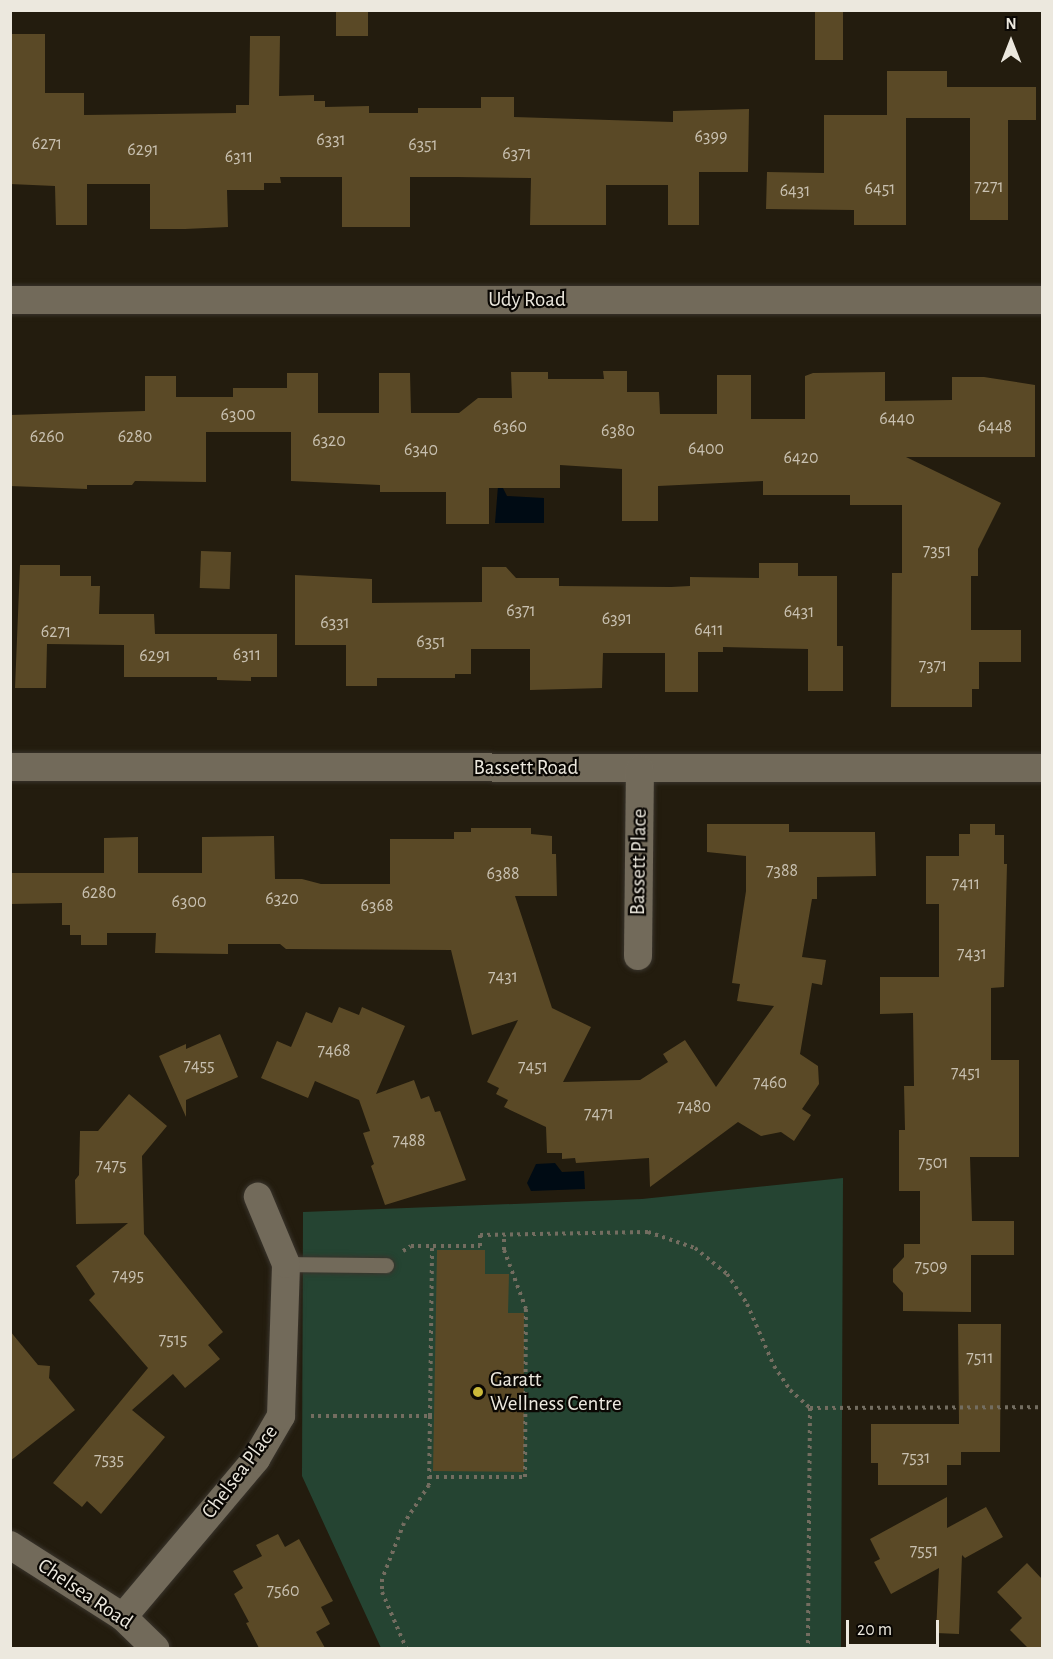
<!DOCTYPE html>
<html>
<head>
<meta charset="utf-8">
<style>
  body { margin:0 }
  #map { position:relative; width:1053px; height:1659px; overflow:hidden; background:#231c0e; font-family:"Alegreya Sans",sans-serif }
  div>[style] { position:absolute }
  .green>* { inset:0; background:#254432 }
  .water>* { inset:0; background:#000b14 }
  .building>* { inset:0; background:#5a4926; transform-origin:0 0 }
  .path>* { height:4px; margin-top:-2px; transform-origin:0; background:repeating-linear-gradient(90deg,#736d60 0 3px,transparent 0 7.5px) }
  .roads { filter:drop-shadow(0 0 2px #39342c) drop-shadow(0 0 2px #39342c) }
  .lane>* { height:15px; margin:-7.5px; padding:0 7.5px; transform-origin:7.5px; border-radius:7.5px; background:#726a5a }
  .street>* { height:28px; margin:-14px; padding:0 14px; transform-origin:14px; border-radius:14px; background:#726a5a }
  .dots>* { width:16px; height:16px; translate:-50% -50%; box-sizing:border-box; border:3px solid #0a0703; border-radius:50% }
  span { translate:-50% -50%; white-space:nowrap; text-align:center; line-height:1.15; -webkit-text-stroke:4.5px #0a0703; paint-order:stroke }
  .number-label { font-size:18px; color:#c8c0b0 }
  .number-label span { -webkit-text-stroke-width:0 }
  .street-label { font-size:21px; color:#ece8de }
  .poi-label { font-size:21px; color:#ece8de }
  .left { translate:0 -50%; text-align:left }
  .frame { position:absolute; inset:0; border:12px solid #ece8de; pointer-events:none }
  .north { position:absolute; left:981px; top:12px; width:60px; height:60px; -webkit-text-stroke:4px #0a0703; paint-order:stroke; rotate:0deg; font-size:16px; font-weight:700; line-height:24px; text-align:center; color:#ece8de }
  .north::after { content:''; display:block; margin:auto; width:21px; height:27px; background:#ece8de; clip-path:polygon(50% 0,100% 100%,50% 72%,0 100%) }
  .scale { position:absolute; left:846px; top:1620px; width:93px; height:27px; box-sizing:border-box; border:3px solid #ece8de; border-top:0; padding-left:8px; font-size:18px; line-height:21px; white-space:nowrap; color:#ece8de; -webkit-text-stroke:4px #0a0703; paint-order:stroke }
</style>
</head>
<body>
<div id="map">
  <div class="green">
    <div style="clip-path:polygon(843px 1178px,841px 1648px,381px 1648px,302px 1476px,303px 1212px,642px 1199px)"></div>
  </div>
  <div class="water">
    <div style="clip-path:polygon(498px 486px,502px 486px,507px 496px,544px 498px,544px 523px,495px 523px)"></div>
    <div style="clip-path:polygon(555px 1163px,562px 1172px,584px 1171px,585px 1189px,531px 1191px,527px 1183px,536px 1164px)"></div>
  </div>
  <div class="building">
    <div style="left:336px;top:10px;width:32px;height:26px"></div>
    <div style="left:815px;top:10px;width:28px;height:50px"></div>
    <div style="clip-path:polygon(10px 34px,45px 34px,45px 93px,84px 93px,84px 115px,236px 113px,236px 105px,249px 105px,250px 36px,280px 36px,279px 96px,314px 95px,314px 101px,325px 101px,325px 107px,369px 106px,369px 113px,418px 113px,418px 108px,481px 108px,481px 97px,514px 97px,514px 117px,673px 122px,673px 111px,749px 109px,748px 172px,699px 172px,699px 225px,668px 225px,668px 185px,606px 185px,606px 225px,530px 225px,531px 178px,457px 177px,410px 177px,410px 227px,342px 227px,342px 177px,280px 177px,281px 183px,264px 183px,264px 190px,227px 190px,228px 227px,185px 229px,150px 229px,150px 184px,87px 184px,87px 225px,56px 225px,55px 186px,10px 184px)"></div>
    <div style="clip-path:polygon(887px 71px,947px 71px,947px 87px,1036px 87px,1036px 120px,1008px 120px,1008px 220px,970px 220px,970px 118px,906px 118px,906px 225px,854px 225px,854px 210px,766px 209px,767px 172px,824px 173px,824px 115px,887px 115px)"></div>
    <div style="clip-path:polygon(603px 371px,627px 371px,627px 392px,659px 392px,660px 414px,717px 414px,717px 375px,751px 375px,751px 419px,805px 419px,805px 376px,813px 373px,885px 372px,885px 401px,952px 400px,952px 377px,984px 377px,1035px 385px,1035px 457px,906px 457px,1001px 503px,978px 549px,978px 576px,971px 576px,971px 630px,1021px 630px,1021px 662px,979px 662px,979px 689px,972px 689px,972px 707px,891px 707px,892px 573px,902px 573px,902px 505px,850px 505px,850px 495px,763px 495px,763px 481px,658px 486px,658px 521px,622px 521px,622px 469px,560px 465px,560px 488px,489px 488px,489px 524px,446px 524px,446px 492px,380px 492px,380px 485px,291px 481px,291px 432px,206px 432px,206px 482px,135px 481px,132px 485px,87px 485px,87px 489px,10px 486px,10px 415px,145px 411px,145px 376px,176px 376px,176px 397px,233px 397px,233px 388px,287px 388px,287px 373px,318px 373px,318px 413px,379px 413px,379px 373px,410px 373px,411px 413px,459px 413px,478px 398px,512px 398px,511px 372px,548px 372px,548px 379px,604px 379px)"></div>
    <div style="left:201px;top:551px;width:30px;height:37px;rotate:2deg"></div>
    <div style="clip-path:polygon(759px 563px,798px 563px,798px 576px,837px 576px,837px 646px,843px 646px,843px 691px,808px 691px,808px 649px,723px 647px,723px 652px,698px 652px,698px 692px,665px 692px,665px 653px,603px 653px,602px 688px,530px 690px,530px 649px,471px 649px,471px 674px,455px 674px,455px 678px,377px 678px,377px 686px,346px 686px,346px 645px,295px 645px,295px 575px,372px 579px,372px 603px,482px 602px,482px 567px,506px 567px,516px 578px,559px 578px,559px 586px,671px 587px,690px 586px,690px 577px,759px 578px)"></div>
    <div style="clip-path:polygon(20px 565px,60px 565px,60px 576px,91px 576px,91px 586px,100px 586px,99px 614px,154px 614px,155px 634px,277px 634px,277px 677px,251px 677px,251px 681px,217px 680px,217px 677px,124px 677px,124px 645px,47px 644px,46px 688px,15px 688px)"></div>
    <div style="clip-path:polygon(707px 824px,789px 824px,789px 832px,875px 832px,876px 876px,817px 877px,817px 899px,812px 899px,802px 957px,826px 960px,822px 985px,812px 983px,800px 1054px,818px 1066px,819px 1084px,802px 1109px,811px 1115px,794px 1141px,781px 1132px,761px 1136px,738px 1122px,650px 1187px,649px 1158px,576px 1163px,575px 1158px,562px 1159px,562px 1153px,547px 1153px,546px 1127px,504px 1107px,508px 1100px,496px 1094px,499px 1088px,487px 1082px,518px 1020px,472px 1035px,451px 950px,286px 949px,280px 944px,228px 944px,228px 954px,155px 953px,156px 933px,107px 933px,107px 945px,81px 945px,81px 935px,70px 935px,70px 925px,62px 925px,62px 903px,10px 904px,10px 873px,104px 873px,104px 838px,138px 837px,138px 873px,202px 873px,202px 837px,274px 836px,275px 879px,302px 879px,321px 884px,390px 884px,390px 839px,454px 839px,454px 832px,471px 832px,471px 828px,531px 828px,531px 834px,552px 836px,552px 854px,556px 854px,557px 896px,515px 896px,552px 1008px,591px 1027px,563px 1082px,640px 1080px,668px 1062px,663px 1054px,685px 1040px,716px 1087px,774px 1006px,737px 1001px,740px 984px,732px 983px,746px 891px,746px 856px,707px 852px)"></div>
    <div style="clip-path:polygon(970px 824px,995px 824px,995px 835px,1004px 835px,1004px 864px,1007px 864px,1004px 987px,991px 988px,991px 1060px,1019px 1060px,1019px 1157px,970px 1157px,972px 1221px,1014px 1221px,1014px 1255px,971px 1255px,971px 1312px,903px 1311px,903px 1293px,893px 1282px,893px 1269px,904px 1257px,904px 1244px,920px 1244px,920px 1191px,899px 1191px,899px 1130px,905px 1130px,904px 1086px,914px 1086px,913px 1013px,880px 1014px,880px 977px,939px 977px,939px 904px,926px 904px,926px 856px,959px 856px,959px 834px,970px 834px)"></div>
    <div style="clip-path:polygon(339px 1007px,359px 1015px,362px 1007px,405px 1026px,376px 1094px,414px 1080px,421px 1099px,429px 1096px,435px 1112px,440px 1111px,466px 1180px,385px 1205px,371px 1166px,374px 1164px,363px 1133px,370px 1131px,359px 1100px,315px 1081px,308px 1098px,261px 1078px,277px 1041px,291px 1047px,306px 1012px,332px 1023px)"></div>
    <div style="clip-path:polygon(220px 1034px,238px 1077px,186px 1100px,186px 1117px,159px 1056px,186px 1044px,186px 1049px)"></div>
    <div style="clip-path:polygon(129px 1094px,167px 1126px,142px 1156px,144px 1234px,223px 1332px,208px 1345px,220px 1359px,185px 1388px,173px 1374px,132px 1410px,165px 1437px,101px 1514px,87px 1501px,82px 1507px,53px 1483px,148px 1368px,89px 1300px,95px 1294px,76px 1266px,128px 1223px,76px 1224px,75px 1180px,79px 1175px,80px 1131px,98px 1131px)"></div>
    <div style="clip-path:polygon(437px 1250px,485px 1250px,485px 1274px,509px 1274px,508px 1313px,524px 1313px,524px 1472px,433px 1471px)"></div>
    <div style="clip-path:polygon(958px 1324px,1001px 1324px,1000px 1452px,961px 1452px,961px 1465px,947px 1465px,947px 1485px,878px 1485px,878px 1463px,871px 1463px,871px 1424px,959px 1424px)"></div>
    <div style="clip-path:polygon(10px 1331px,38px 1365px,50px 1366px,49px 1378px,75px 1410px,10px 1461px)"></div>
    <div style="clip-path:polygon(947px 1497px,947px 1528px,986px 1507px,1003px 1537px,965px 1558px,962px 1555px,959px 1634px,936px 1633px,939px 1568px,891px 1594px,874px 1562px,880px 1559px,870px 1539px)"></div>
    <div style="clip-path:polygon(278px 1534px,285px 1547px,299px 1539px,333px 1601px,321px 1607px,330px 1624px,316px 1632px,325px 1648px,259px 1648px,246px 1623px,249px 1622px,234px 1594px,243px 1588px,233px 1571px,262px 1556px,256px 1545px)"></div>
    <div style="clip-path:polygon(1027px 1563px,1042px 1579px,1042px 1648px,1028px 1648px,1010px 1630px,1022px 1618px,997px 1592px)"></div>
  </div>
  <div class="path">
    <div style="left:403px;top:1251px;width:9px;rotate:-32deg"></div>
    <div style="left:411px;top:1246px;width:69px"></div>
    <div style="left:480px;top:1246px;width:11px;rotate:-90deg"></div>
    <div style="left:480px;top:1235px;width:168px;rotate:-1deg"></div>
    <div style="left:648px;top:1232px;width:50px;rotate:18.8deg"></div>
    <div style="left:695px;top:1248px;width:41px;rotate:39.1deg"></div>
    <div style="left:727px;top:1274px;width:36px;rotate:56deg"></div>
    <div style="left:747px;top:1304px;width:68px;rotate:66.5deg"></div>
    <div style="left:774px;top:1366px;width:29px;rotate:56deg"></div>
    <div style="left:790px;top:1390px;width:27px;rotate:42deg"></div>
    <div style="left:810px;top:1408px;width:240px;rotate:90.5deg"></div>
    <div style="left:810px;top:1408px;width:232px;rotate:-0.2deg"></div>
    <div style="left:311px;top:1416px;width:119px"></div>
    <div style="left:430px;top:1416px;width:69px;rotate:90.8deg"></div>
    <div style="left:429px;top:1485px;width:45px;rotate:123.3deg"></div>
    <div style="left:404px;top:1523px;width:60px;rotate:111.4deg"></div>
    <div style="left:382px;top:1579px;width:13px;rotate:90deg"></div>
    <div style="left:382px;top:1592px;width:61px;rotate:66.8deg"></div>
    <div style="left:430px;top:1416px;width:170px;rotate:-89.3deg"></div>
    <div style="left:429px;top:1477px;width:96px"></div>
    <div style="left:525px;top:1477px;width:168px;rotate:-89.7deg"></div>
    <div style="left:526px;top:1309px;width:63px;rotate:-110.4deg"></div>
    <div style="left:504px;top:1250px;width:15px;rotate:-90deg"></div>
  </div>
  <div class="roads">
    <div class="lane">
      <div style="left:286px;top:1264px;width:100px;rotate:0.6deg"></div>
    </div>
    <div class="street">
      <div style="left:10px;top:300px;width:1032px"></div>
      <div style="left:10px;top:767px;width:1032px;rotate:0.06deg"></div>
      <div style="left:638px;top:956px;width:187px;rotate:-89.4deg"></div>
      <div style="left:10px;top:1545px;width:134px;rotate:32.5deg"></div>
      <div style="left:123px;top:1617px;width:45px;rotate:44.1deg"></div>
      <div style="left:123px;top:1617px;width:207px;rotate:-49.9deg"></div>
      <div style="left:256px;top:1459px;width:50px;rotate:-59.8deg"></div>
      <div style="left:281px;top:1416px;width:152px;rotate:-88.1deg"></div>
      <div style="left:286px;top:1264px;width:73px;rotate:-112.7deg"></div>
    </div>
  </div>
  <div class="dots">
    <div style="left:478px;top:1392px;background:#cbb939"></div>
  </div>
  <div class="number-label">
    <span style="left:711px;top:137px">6399</span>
    <span style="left:331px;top:140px">6331</span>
    <span style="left:47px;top:144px">6271</span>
    <span style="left:423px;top:145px">6351</span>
    <span style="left:143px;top:150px">6291</span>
    <span style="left:517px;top:154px">6371</span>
    <span style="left:239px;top:157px">6311</span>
    <span style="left:989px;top:187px">7271</span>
    <span style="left:880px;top:189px">6451</span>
    <span style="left:795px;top:191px">6431</span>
    <span style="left:238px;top:415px">6300</span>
    <span style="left:897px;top:419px">6440</span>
    <span style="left:510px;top:427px">6360</span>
    <span style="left:995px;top:427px">6448</span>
    <span style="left:618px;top:431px">6380</span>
    <span style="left:47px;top:437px">6260</span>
    <span style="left:135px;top:437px">6280</span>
    <span style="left:329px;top:441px">6320</span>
    <span style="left:706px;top:449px">6400</span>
    <span style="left:421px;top:450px">6340</span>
    <span style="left:801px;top:458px">6420</span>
    <span style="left:937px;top:551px">7351</span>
    <span style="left:521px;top:611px">6371</span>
    <span style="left:799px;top:612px">6431</span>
    <span style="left:617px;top:619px">6391</span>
    <span style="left:335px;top:623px">6331</span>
    <span style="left:709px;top:630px">6411</span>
    <span style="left:56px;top:632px">6271</span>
    <span style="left:431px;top:642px">6351</span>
    <span style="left:247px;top:655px">6311</span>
    <span style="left:155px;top:656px">6291</span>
    <span style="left:933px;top:666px">7371</span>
    <span style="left:782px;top:871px">7388</span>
    <span style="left:503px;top:874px">6388</span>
    <span style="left:966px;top:884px">7411</span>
    <span style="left:99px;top:893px">6280</span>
    <span style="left:282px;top:899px">6320</span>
    <span style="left:189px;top:902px">6300</span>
    <span style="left:377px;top:906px">6368</span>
    <span style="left:972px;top:954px">7431</span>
    <span style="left:503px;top:977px">7431</span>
    <span style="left:334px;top:1051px">7468</span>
    <span style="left:199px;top:1066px">7455</span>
    <span style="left:533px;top:1067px">7451</span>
    <span style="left:966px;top:1073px">7451</span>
    <span style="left:770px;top:1083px">7460</span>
    <span style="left:694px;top:1107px">7480</span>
    <span style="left:599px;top:1114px">7471</span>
    <span style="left:409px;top:1141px">7488</span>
    <span style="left:933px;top:1163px">7501</span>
    <span style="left:111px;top:1166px">7475</span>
    <span style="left:931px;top:1267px">7509</span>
    <span style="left:128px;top:1276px">7495</span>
    <span style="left:173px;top:1340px">7515</span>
    <span style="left:980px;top:1358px">7511</span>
    <span style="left:916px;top:1458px">7531</span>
    <span style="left:109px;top:1460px">7535</span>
    <span style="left:924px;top:1551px">7551</span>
    <span style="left:283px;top:1591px">7560</span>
  </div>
  <div class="street-label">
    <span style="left:527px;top:300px">Udy Road</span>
    <span style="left:526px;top:768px">Bassett Road</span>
    <span style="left:639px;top:862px;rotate:-89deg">Bassett Place</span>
    <span style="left:240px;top:1472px;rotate:-53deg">Chelsea Place</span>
    <span style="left:85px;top:1594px;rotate:34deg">Chelsea Road</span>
  </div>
  <div class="poi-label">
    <span class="left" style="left:490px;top:1392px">Garatt<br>Wellness Centre</span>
  </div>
  <div class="frame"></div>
  <div class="north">N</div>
  <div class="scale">20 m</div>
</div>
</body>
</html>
